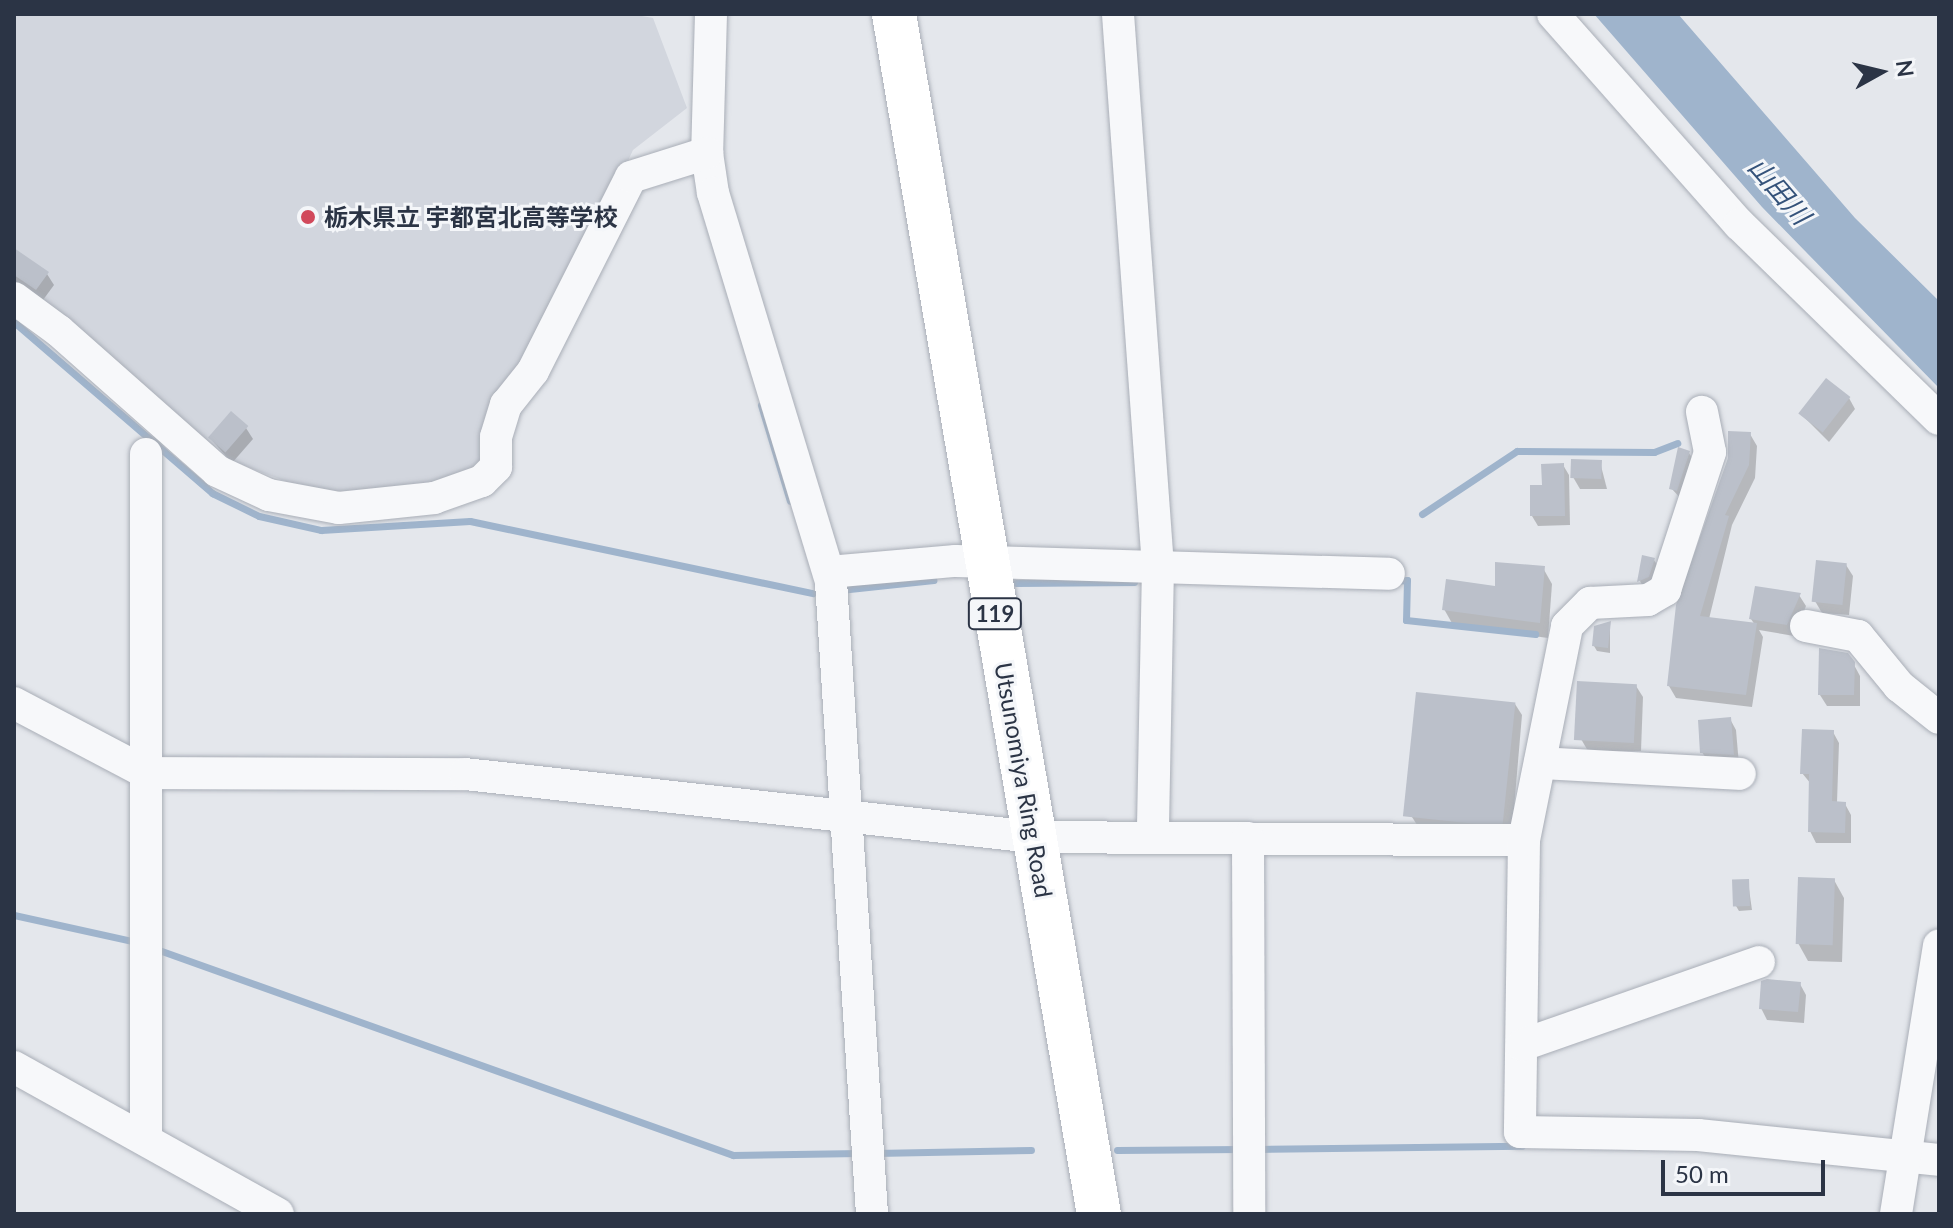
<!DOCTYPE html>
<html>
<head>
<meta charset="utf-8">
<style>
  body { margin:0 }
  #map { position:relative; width:1953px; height:1228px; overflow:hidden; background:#e4e7ec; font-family:Lato,"Noto Sans JP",sans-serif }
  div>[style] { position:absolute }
  .built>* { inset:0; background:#d2d6de }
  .water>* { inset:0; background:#9fb4cc }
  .shadow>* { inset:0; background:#0003 }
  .stream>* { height:7px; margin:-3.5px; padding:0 3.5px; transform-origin:3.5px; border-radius:3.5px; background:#9fb4cc }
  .building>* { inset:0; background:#bbc0ca; transform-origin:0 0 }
  .roads { filter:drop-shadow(0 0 2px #a9aeb7) drop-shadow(0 0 2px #a9aeb7) }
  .minor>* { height:32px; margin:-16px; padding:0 16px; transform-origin:16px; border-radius:16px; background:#f7f8fa }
  .highway>* { height:44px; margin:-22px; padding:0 22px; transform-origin:22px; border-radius:22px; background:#fff }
  .dots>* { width:22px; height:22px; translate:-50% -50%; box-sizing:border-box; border:4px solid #f4f6f9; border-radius:50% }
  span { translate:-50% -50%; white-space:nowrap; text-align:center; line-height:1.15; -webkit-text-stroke:6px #f4f6f9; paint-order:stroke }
  .shield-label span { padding:2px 6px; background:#f4f6f9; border:2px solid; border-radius:6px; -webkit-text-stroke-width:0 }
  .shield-label { font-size:22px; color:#2b3445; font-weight:700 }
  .poi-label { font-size:24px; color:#2b3445; font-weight:700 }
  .left { translate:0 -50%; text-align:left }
  .street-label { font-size:24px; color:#2b3445 }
  .water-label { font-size:26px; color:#34527a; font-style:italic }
  .frame { position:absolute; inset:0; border:16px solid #2b3445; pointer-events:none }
  .north { position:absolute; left:1841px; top:32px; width:80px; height:80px; -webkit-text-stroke:6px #f4f6f9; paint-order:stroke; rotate:82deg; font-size:22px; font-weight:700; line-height:32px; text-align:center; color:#2b3445 }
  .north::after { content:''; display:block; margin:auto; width:28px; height:36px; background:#2b3445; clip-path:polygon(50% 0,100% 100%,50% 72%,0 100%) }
  .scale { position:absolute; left:1661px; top:1160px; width:164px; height:36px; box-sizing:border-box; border:4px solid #2b3445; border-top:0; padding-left:10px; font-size:24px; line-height:28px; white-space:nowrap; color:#2b3445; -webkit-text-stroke:6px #f4f6f9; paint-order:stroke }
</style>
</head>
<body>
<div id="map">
  <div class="built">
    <div style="clip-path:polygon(14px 14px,631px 14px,653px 18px,687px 108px,633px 150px,484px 471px,416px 492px,317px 493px,220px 457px,14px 284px)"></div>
  </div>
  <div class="water">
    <div style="clip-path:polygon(1594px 14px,1678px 14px,1855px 218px,1939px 301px,1939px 388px,1762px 207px)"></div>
  </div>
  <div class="shadow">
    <div style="clip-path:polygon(14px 252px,47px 274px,54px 285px,43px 300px,14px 281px)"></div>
    <div style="clip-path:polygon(1849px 398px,1855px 409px,1829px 442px,1800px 413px)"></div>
    <div style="clip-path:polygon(246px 428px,253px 439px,232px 463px,210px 438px)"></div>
    <div style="clip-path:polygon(1750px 434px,1757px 446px,1755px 478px,1732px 525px,1709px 619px,1755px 625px,1751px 619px,1799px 595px,1806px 606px,1794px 636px,1759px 630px,1763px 637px,1752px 707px,1676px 698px,1669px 686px)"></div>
    <div style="clip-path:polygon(1689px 453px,1696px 464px,1683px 501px,1671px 488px)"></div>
    <div style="clip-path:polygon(1600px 462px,1607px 489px,1580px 489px,1573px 477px)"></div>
    <div style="clip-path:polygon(1563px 465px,1569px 475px,1570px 525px,1538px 526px,1532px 516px,1544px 487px)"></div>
    <div style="clip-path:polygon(1644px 558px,1654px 560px,1661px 571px,1646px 592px,1640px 581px)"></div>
    <div style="clip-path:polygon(1846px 565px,1853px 576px,1849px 615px,1822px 613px,1815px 601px)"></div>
    <div style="clip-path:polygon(1543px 568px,1552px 584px,1548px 638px,1453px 625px,1444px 609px)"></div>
    <div style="clip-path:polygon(1610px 623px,1610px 653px,1597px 651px,1594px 646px)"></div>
    <div style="clip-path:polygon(1853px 663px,1860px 676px,1860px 706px,1827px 706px,1820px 695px)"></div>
    <div style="clip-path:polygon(1636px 686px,1643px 697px,1641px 751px,1588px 751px,1581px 739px)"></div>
    <div style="clip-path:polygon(1515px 704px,1522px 715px,1512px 832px,1419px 828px,1412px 817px)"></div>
    <div style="clip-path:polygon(1730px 719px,1736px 730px,1739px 765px,1709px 764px,1702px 752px)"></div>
    <div style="clip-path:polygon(1833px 732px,1839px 743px,1837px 803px,1845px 804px,1851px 815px,1851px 843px,1816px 843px,1810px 831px,1811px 784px,1802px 773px)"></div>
    <div style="clip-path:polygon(1834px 880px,1844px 898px,1842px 962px,1808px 961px,1798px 943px)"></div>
    <div style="clip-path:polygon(1748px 882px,1752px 910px,1739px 911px,1736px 906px)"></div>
    <div style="clip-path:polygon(1800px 984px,1806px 995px,1804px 1023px,1767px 1020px,1761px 1008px)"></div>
  </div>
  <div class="stream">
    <div style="left:14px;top:322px;width:262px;rotate:40.8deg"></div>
    <div style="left:212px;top:493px;width:52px;rotate:26.1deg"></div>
    <div style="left:259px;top:516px;width:64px;rotate:12.7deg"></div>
    <div style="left:321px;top:530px;width:149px;rotate:-3.5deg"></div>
    <div style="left:470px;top:521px;width:350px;rotate:11.9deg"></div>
    <div style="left:761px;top:405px;width:100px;rotate:73.2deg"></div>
    <div style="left:1422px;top:514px;width:114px;rotate:-33.6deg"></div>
    <div style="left:1517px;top:451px;width:137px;rotate:0.4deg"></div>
    <div style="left:1654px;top:452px;width:25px;rotate:-21deg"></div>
    <div style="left:1394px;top:581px;width:13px;rotate:-4deg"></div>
    <div style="left:1407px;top:580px;width:40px;rotate:91.4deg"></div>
    <div style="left:1406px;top:620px;width:130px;rotate:6.2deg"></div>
    <div style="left:1016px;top:583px;width:118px;rotate:-0.5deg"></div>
    <div style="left:840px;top:590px;width:94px;rotate:-6.1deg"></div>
    <div style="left:14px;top:915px;width:126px;rotate:12.4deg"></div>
    <div style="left:156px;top:949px;width:613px;rotate:19.65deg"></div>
    <div style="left:733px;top:1155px;width:127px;rotate:-0.9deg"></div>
    <div style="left:1259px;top:1149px;width:263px;rotate:-0.7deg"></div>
    <div style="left:1117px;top:1150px;width:125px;rotate:-0.5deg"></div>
    <div style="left:876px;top:1153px;width:155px;rotate:-1.1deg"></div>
  </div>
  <div class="building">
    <div style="clip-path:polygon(14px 248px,49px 272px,36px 290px,14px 275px)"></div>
    <div style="left:1826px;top:378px;width:31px;height:45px;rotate:38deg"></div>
    <div style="left:231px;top:411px;width:23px;height:35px;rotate:41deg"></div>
    <div style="clip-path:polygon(1728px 431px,1751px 432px,1749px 465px,1725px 515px,1729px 516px,1700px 616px,1757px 623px,1746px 695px,1667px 686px,1676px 605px,1728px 458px)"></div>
    <div style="clip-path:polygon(1678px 447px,1690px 451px,1677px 491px,1669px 489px)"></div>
    <div style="left:1571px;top:459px;width:31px;height:19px;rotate:2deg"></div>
    <div style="clip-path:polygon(1564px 463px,1565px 516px,1530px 516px,1530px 485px,1542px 485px,1541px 464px)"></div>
    <div style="clip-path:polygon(1642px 555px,1655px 558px,1649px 577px,1637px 582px)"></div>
    <div style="left:1816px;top:560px;width:31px;height:42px;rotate:6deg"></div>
    <div style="clip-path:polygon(1495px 562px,1545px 566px,1540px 623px,1442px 610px,1446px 579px,1495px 586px)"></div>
    <div style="clip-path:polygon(1755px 586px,1801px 593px,1787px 625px,1749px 619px)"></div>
    <div style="clip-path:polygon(1611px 621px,1608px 648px,1592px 646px,1594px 626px)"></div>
    <div style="clip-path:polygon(1819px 648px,1848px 653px,1855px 662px,1854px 695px,1818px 695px)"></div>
    <div style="left:1577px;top:681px;width:60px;height:59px;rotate:3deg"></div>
    <div style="left:1416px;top:692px;width:100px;height:125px;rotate:6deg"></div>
    <div style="clip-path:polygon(1731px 717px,1734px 755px,1700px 753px,1698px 720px)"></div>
    <div style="clip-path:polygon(1802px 729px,1834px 730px,1832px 801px,1846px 802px,1845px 833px,1808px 832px,1809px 774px,1800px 774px)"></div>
    <div style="left:1798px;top:877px;width:37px;height:67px;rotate:2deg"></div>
    <div style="left:1749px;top:879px;width:27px;height:17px;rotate:88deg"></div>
    <div style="clip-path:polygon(1767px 979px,1801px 982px,1798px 1012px,1759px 1009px,1761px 981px)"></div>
  </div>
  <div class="roads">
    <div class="minor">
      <div style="left:711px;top:14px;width:139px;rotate:91.6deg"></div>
      <div style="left:707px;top:153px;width:40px;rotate:81.5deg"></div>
      <div style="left:713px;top:193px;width:407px;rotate:73.1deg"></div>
      <div style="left:831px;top:582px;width:633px;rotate:86.29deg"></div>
      <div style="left:1118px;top:14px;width:553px;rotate:85.86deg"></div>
      <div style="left:1158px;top:566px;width:271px;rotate:91.1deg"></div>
      <div style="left:1553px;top:14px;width:281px;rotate:48.5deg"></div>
      <div style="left:1739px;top:224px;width:279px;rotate:44.3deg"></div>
      <div style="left:14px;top:298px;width:56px;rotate:36.3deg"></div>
      <div style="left:59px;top:331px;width:211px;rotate:41.5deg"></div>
      <div style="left:217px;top:471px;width:57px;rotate:24.8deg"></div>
      <div style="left:269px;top:495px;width:71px;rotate:10.5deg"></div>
      <div style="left:339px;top:508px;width:96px;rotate:-6deg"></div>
      <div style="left:434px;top:498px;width:51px;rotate:-19.5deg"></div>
      <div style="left:482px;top:481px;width:20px;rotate:-45deg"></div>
      <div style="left:496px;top:467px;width:30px;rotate:-90deg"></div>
      <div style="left:496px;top:437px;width:34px;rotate:-73deg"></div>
      <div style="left:506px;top:405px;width:43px;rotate:-51.5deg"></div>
      <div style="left:533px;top:371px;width:217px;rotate:-63.2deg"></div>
      <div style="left:631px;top:177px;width:80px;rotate:-17.5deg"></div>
      <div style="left:829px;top:572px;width:127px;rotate:-5deg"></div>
      <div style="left:956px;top:561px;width:433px;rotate:1.7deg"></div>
      <div style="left:1806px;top:626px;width:53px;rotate:10.9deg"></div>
      <div style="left:1858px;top:636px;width:65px;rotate:50.6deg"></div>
      <div style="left:1899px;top:686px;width:51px;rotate:38.7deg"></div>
      <div style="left:14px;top:703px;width:150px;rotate:27.8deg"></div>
      <div style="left:147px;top:773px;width:318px;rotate:0.2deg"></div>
      <div style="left:465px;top:774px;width:572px;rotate:6.32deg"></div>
      <div style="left:1034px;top:837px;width:490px;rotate:0.4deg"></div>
      <div style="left:1524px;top:840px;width:292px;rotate:90.8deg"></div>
      <div style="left:1520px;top:1132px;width:178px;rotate:1deg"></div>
      <div style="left:1698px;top:1135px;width:242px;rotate:5.9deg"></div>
      <div style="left:1540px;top:763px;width:200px;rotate:3.1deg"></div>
      <div style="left:1248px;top:838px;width:376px;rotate:89.8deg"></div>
      <div style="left:1524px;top:840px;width:218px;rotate:-78.6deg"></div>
      <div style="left:1567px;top:626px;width:33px;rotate:-45deg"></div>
      <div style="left:1590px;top:603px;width:58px;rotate:-3deg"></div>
      <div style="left:1648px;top:600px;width:20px;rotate:-30deg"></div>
      <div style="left:1665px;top:590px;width:145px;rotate:-71.9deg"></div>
      <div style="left:1710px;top:452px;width:41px;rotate:-101.3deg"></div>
      <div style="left:1522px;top:1045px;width:251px;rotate:-19.3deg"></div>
      <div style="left:14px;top:1067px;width:302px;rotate:29.1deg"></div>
      <div style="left:146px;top:1140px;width:686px;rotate:-90deg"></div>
      <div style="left:1896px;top:1214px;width:272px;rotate:-80.9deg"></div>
    </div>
    <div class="highway">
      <div style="left:894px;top:14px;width:1217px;rotate:80.31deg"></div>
    </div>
  </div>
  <div class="dots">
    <div style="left:308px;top:217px;background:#d1495b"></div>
  </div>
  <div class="shield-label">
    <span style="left:995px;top:614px">119</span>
  </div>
  <div class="poi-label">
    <span class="left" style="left:324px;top:217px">栃木県立 宇都宮北高等学校</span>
  </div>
  <div class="street-label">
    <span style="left:1024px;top:780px;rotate:80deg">Utsunomiya Ring Road</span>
  </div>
  <div class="water-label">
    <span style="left:1779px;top:191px;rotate:49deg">山田川</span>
  </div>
  <div class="frame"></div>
  <div class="north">N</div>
  <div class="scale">50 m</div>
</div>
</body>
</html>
